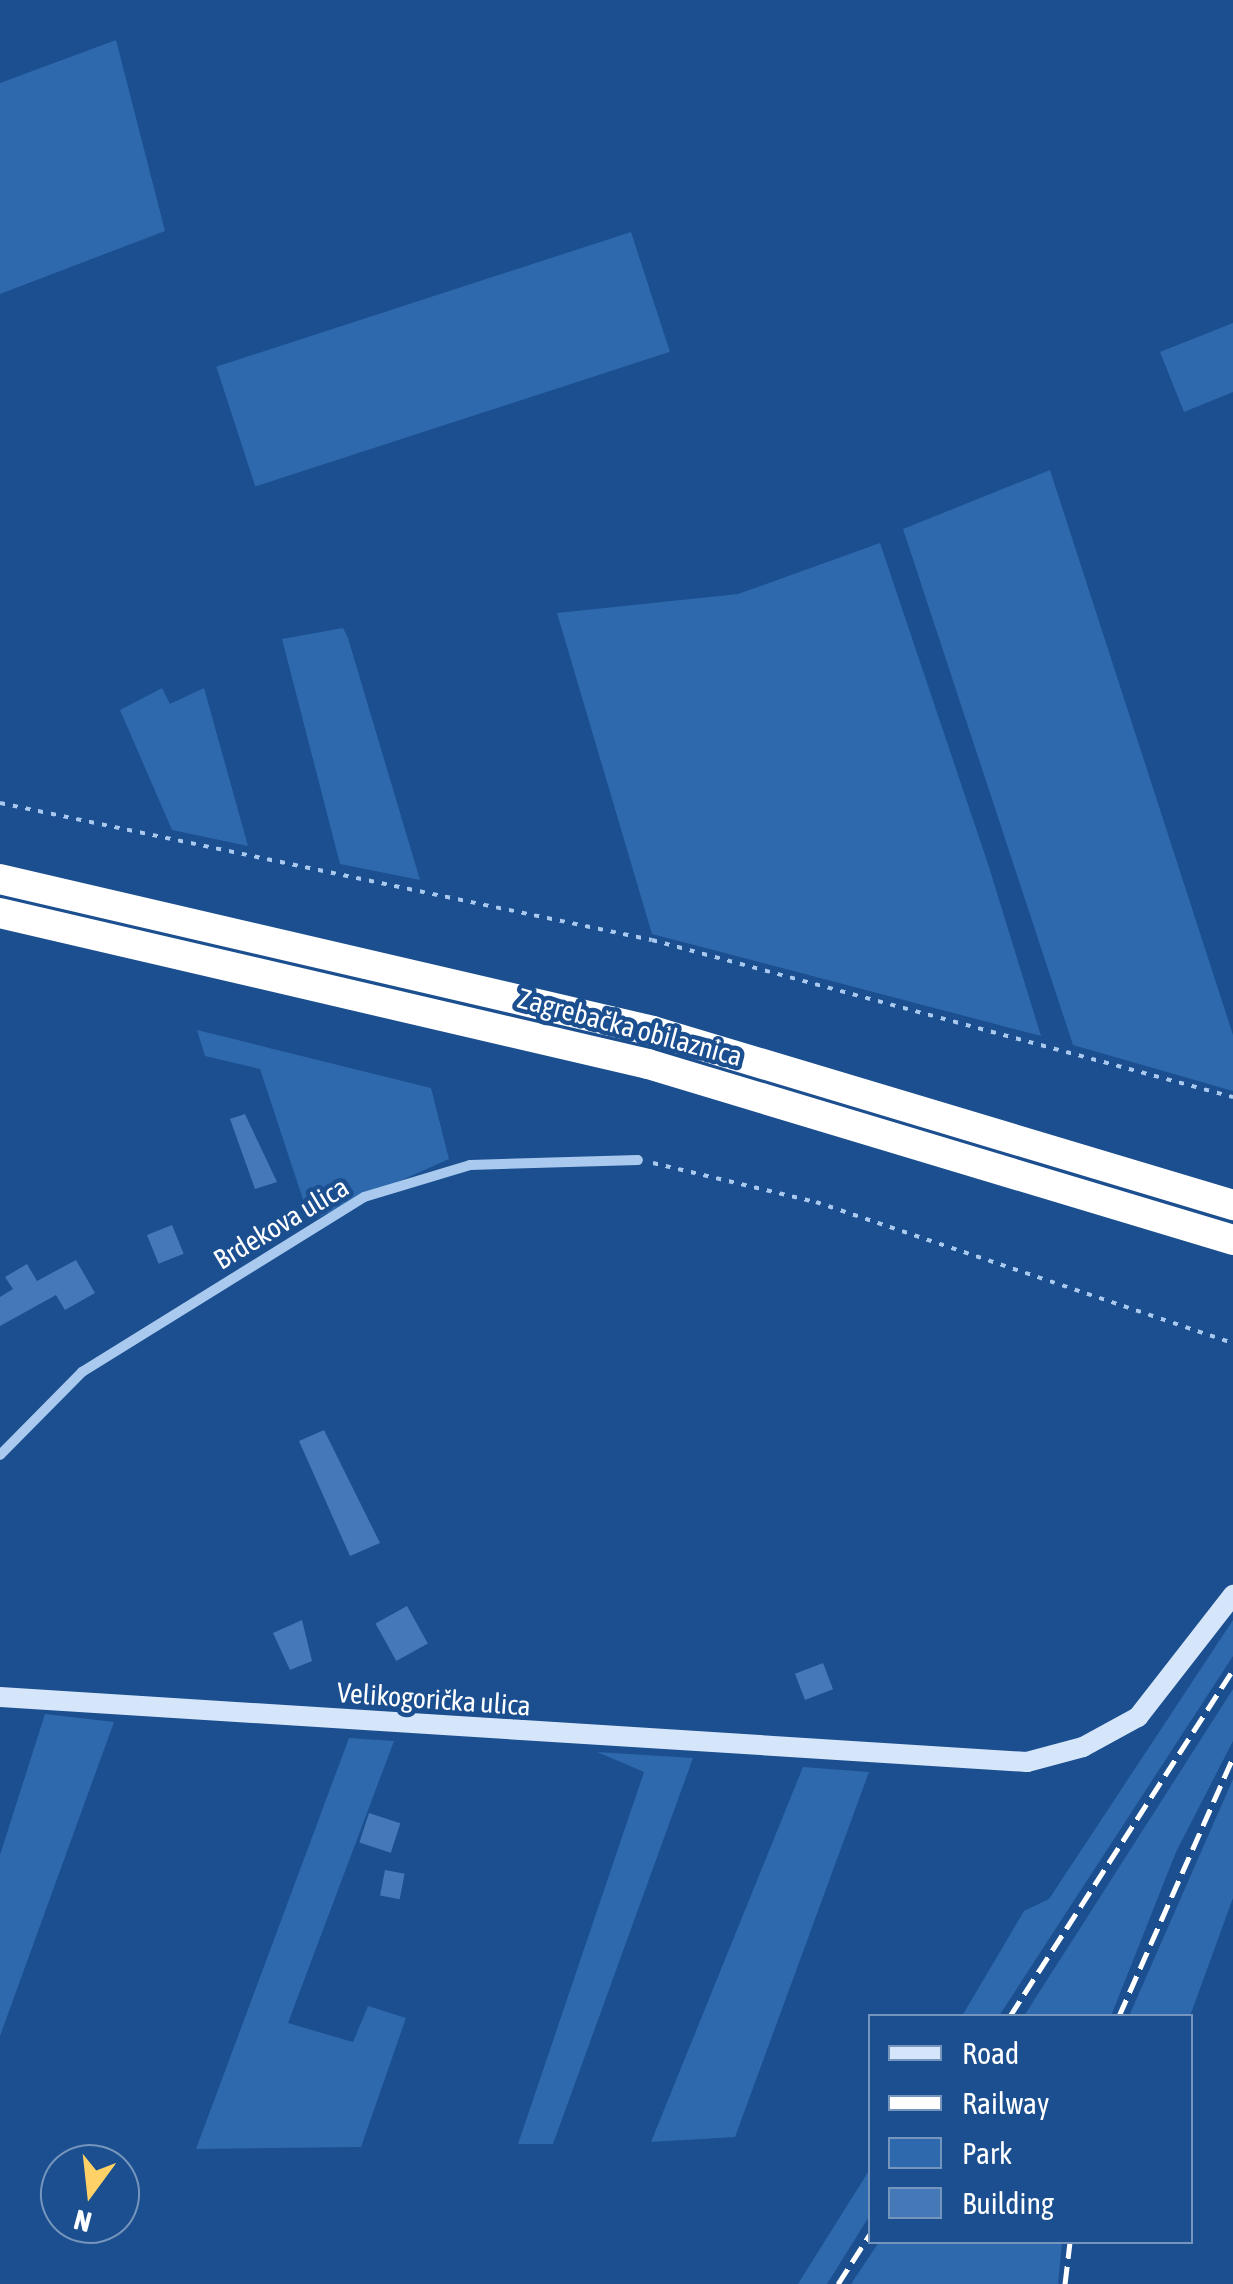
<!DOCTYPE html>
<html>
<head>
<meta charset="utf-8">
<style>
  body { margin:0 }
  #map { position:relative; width:1233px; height:2284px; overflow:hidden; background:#1b4f8f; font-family:"Asap Condensed",sans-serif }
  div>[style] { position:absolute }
  .green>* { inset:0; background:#2e69ad; transform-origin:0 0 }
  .building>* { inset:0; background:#4478b7; transform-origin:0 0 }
  .path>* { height:4px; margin-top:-2px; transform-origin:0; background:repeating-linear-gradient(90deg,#a9c9ee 0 5px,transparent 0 13px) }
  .street>* { height:10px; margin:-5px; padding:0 5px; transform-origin:5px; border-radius:5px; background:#a9c9ee }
  .secondary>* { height:20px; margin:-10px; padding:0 10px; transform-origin:10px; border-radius:10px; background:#d6e6fa }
  .highway>* { height:30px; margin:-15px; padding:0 15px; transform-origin:15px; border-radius:15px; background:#fff }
  .rail>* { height:5px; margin-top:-2.5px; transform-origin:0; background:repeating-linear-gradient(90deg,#fff 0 18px,transparent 0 26px) }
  span { translate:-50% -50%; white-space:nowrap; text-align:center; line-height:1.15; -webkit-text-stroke:9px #1b4f8f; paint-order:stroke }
  .street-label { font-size:28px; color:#fff }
  .legend { position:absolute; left:868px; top:2014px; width:325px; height:230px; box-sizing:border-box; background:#1b4f8f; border:2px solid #7695bc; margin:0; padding:12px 18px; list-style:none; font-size:30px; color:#fff }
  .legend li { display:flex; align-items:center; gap:20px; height:50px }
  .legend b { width:50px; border:2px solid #7695bc }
  .north { position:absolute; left:40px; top:2144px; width:100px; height:100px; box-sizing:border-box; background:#1b4f8f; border:2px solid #7695bc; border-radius:50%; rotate:195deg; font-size:28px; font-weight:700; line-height:40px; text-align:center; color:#fff }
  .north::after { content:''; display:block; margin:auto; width:35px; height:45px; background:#ffd166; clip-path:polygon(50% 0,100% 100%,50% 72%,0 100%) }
</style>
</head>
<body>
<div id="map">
  <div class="green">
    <div style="clip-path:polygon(116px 40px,165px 231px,0 294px,0 83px)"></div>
    <div style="left:631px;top:232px;width:126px;height:436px;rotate:72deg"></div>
    <div style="clip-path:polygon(1233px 323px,1233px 392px,1184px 412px,1160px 352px)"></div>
    <div style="clip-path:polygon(1050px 470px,1233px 1035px,1233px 1091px,1073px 1045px,903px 529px)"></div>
    <div style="clip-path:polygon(880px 543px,989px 867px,1041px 1036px,652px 934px,557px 613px,738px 594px)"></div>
    <div style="clip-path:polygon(343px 628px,348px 638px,420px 880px,340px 864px,282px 639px)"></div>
    <div style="clip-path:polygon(162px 688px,170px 704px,204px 688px,248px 846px,172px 830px,120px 710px)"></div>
    <div style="clip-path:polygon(197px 1030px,431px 1088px,449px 1159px,310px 1221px,260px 1069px,205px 1056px)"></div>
    <div style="clip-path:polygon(1233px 1620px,1233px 1656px,999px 2016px,962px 2016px,1024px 1911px,1049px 1899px)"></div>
    <div style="clip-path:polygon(1233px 1689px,1233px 1741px,1176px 1852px,1111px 2016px,1024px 2016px)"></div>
    <div style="clip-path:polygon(45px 1714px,114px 1722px,0 2036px,0 1855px)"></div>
    <div style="clip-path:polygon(349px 1738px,394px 1741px,288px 2023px,353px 2042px,368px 2006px,406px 2018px,361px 2147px,196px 2149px)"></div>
    <div style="clip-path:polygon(597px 1752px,693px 1758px,553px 2144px,518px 2144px,644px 1772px)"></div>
    <div style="clip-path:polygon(803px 1767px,869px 1772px,735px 2137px,651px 2142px)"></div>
    <div style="clip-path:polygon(1233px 1779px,1233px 1898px,1190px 2016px,1129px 2016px)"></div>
    <div style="clip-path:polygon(870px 2169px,870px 2215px,827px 2284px,798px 2284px)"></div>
    <div style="clip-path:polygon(879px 2242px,1062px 2242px,1058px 2284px,851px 2284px)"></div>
  </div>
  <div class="building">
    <div style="clip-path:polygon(245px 1114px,277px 1182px,255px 1189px,230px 1119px)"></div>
    <div style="left:172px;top:1225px;width:31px;height:27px;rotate:68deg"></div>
    <div style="clip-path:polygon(76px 1260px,95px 1293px,65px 1310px,56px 1295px,0 1326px,0 1297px,13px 1289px,5px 1277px,27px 1264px,37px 1281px)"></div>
    <div style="clip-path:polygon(324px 1430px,380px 1543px,350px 1556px,299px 1441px)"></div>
    <div style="left:407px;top:1606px;width:43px;height:36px;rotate:61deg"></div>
    <div style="clip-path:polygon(302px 1620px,312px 1661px,290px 1670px,273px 1633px)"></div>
    <div style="left:823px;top:1663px;width:28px;height:30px;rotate:69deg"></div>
    <div style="left:369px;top:1813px;width:33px;height:31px;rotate:18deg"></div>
    <div style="left:385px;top:1870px;width:20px;height:26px;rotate:11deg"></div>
  </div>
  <div class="path">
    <div style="left:0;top:803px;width:666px;rotate:11.87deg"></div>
    <div style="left:652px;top:940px;width:602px;rotate:15.12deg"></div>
    <div style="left:653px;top:1163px;width:168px;rotate:13.5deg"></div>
    <div style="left:816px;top:1202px;width:440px;rotate:18.7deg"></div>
  </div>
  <div class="street">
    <div style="left:0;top:1455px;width:117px;rotate:-45.3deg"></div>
    <div style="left:82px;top:1372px;width:332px;rotate:-31.8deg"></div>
    <div style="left:364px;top:1197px;width:111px;rotate:-16.8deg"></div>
    <div style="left:470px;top:1165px;width:168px;rotate:-1.7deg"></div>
  </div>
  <div class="secondary">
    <div style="left:0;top:1697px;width:1029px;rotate:3.62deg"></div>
    <div style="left:1027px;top:1762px;width:58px;rotate:-15deg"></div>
    <div style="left:1083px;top:1747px;width:63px;rotate:-28.6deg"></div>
    <div style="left:1138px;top:1717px;width:155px;rotate:-52.1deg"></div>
  </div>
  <div class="highway">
    <div style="left:0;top:879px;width:670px;rotate:13.1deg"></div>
    <div style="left:653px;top:1031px;width:606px;rotate:16.7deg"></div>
    <div style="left:0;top:913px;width:665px;rotate:13.12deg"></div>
    <div style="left:648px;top:1064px;width:611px;rotate:16.74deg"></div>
  </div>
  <div class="rail">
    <div style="left:1010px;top:2016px;width:412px;rotate:-57.2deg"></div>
    <div style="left:1119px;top:2016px;width:283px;rotate:-66.2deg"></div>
    <div style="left:838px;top:2284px;width:59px;rotate:-57.4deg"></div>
    <div style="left:1065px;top:2284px;width:42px;rotate:-83.2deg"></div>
  </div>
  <div class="street-label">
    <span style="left:630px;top:1027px;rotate:15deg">Zagrebačka obilaznica</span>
    <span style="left:281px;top:1223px;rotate:-31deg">Brdekova ulica</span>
    <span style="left:434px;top:1699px;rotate:4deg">Velikogorička ulica</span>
  </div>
  <ul class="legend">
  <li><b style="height:12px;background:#d6e6fa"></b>Road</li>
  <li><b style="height:12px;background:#fff"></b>Railway</li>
  <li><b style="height:28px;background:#2e69ad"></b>Park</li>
  <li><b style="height:28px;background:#4478b7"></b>Building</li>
  </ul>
  <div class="north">N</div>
</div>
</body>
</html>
